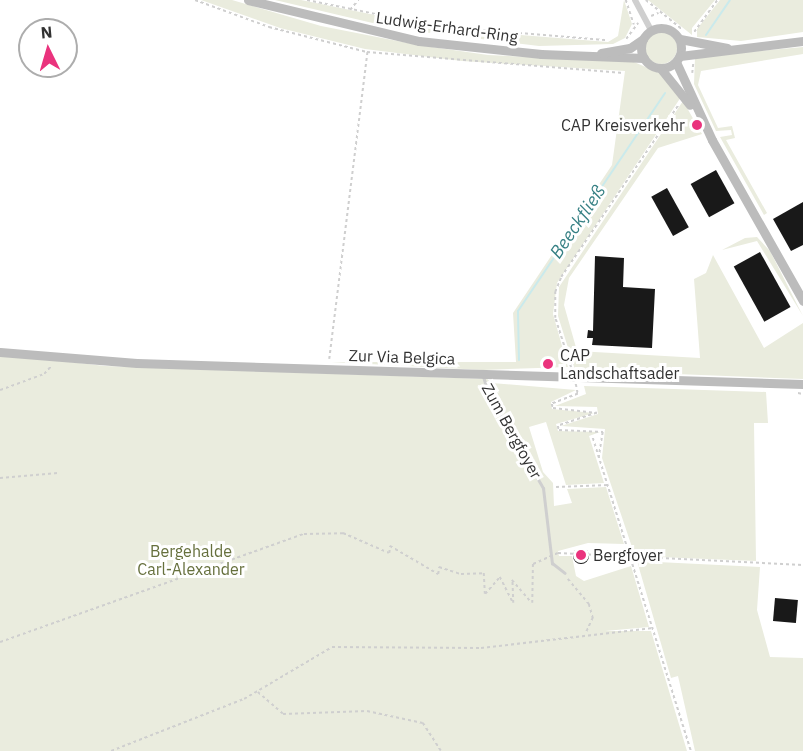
<!DOCTYPE html>
<html>
<head>
<meta charset="utf-8">
<style>
  body { margin:0 }
  #map { position:relative; width:803px; height:751px; overflow:hidden; background:#fff; font-family:"IBM Plex Sans",sans-serif }
  div>[style] { position:absolute }
  .green>* { inset:0; background:#eaecde }
  .round { border-radius:50% }
  .stream>* { height:2px; margin:-1px; padding:0 1px; transform-origin:1px; border-radius:1px; background:#caeaec }
  .building>* { inset:0; background:#191919; transform-origin:0 0 }
  .path>* { height:1.5px; margin-top:-0.75px; transform-origin:0; background:repeating-linear-gradient(90deg,#cfcfcf 0 3px,transparent 0 6px) }
  .lane>* { height:3px; margin:-1.5px; padding:0 1.5px; transform-origin:1.5px; border-radius:1.5px; background:#cfcfcf }
  .street>* { height:6px; margin:-3px; padding:0 3px; transform-origin:3px; border-radius:3px; background:#cfcfcf }
  .secondary>* { height:9px; margin:-4.5px; padding:0 4.5px; transform-origin:4.5px; border-radius:4.5px; background:#bcbcbc }
  .secondary>.ring { margin:-4.5px; padding:0; box-sizing:content-box; background:none; border:9px solid #bcbcbc; border-radius:50% }
  .path-bridge>* { height:1.5px; margin-top:-0.75px; transform-origin:0; background:repeating-linear-gradient(90deg,#cfcfcf 0 3px,transparent 0 6px) }
  .dots>* { width:16px; height:16px; translate:-50% -50%; box-sizing:border-box; border:3px solid #fff; border-radius:50% }
  span { translate:-50% -50%; white-space:nowrap; text-align:center; line-height:1.15; -webkit-text-stroke:6px #fff; paint-order:stroke }
  .street-label { font-size:16px; color:#323232 }
  .poi-label { font-size:16px; color:#323232 }
  .right { translate:-100% -50%; text-align:right }
  .left { translate:0 -50%; text-align:left }
  .park-label { font-size:16px; color:#66703d }
  .water-label { font-size:18px; color:#368084; font-style:italic }
  .north { position:absolute; left:18px; top:18px; width:60px; height:60px; box-sizing:border-box; background:#fff; border:2px solid #adadad; border-radius:50%; rotate:355deg; font-size:16px; font-weight:700; line-height:24px; text-align:center; color:#323232 }
  .north::after { content:''; display:block; margin:auto; width:21px; height:27px; background:#ea337d; clip-path:polygon(50% 0,100% 100%,50% 72%,0 100%) }
</style>
</head>
<body>
<div id="map">
  <div class="green">
    <div style="clip-path:polygon(201px 0,232px 0,321px 26px,418px 45px,488px 55px,634px 62px,662px 74px,681px 97px,557px 283px,553px 314px,568px 367px,483px 370px,331px 362px,516px 362px,513px 313px,612px 165px,625px 71px,462px 61px,365px 49px,280px 28px)"></div>
    <div style="clip-path:polygon(275px 0,301px 0,444px 29px,608px 42px,618px 36px,624px 0,632px 24px,625px 38px,613px 44px,539px 46px,398px 29px)"></div>
    <div style="clip-path:polygon(648px 0,715px 0,692px 28px,692px 35px)"></div>
    <div style="clip-path:polygon(720px 0,803px 0,803px 32px,741px 41px,697px 37px,697px 29px)"></div>
    <div class="round" style="left:645px;top:32px;width:32px;height:32px"></div>
    <div style="clip-path:polygon(803px 47px,803px 54px,701px 71px,698px 85px,718px 128px,732px 126px,735px 138px,726px 140px,767px 213px,764px 215px,720px 137px,732px 135px,731px 130px,716px 131px,694px 84px,695px 57px)"></div>
    <div style="clip-path:polygon(683px 101px,702px 134px,658px 148px,569px 278px,564px 305px,577px 351px,700px 358px,694px 279px,706px 273px,713px 255px,764px 348px,803px 323px,803px 379px,575px 370px,558px 316px,559px 287px)"></div>
    <div style="clip-path:polygon(757px 237px,770px 251px,803px 316px,757px 241px,722px 250px,745px 238px)"></div>
    <div style="clip-path:polygon(0 354px,105px 366px,487px 379px,492px 383px,576px 390px,551px 402px,552px 409px,594px 413px,556px 424px,558px 431px,600px 432px,589px 436px,604px 483px,566px 485px,546px 422px,529px 427px,543px 472px,553px 483px,554px 506px,572px 503px,567px 489px,606px 487px,624px 544px,588px 543px,558px 551px,559px 556px,572px 556px,576px 576px,584px 581px,631px 566px,649px 627px,605px 631px,651px 631px,687px 751px,0 751px)"></div>
    <div style="clip-path:polygon(584px 386px,766px 392px,768px 423px,754px 423px,756px 561px,635px 556px,602px 458px,605px 429px,561px 426px,598px 414px,597px 407px,555px 406px,586px 394px)"></div>
    <div style="clip-path:polygon(637px 561px,760px 567px,757px 610px,770px 657px,803px 658px,803px 751px,695px 751px,678px 676px,671px 678px)"></div>
  </div>
  <div class="stream">
    <div style="left:706px;top:35px;width:42px;rotate:-55.6deg"></div>
    <div style="left:519px;top:360px;width:49px;rotate:-91.2deg"></div>
    <div style="left:518px;top:311px;width:263px;rotate:-56deg"></div>
  </div>
  <div class="building">
    <div style="left:716px;top:170px;width:38px;height:29px;rotate:61deg"></div>
    <div style="left:667px;top:188px;width:45px;height:18px;rotate:61deg"></div>
    <div style="clip-path:polygon(803px 202px,803px 245px,791px 251px,773px 219px)"></div>
    <div style="left:760px;top:252px;width:63px;height:30px;rotate:61deg"></div>
    <div style="clip-path:polygon(595px 256px,624px 258px,623px 287px,655px 289px,652px 348px,592px 345px,593px 338px,587px 338px,588px 330px,593px 331px)"></div>
    <div class="round" style="left:573px;top:548px;width:16px;height:16px"></div>
    <div style="left:775px;top:598px;width:23px;height:23px;rotate:5deg"></div>
  </div>
  <div class="path">
    <div style="left:195px;top:0;width:79px;rotate:20deg"></div>
    <div style="left:269px;top:27px;width:101px;rotate:14.3deg"></div>
    <div style="left:367px;top:52px;width:257px;rotate:4.7deg"></div>
    <div style="left:307px;top:0;width:131px;rotate:11.5deg"></div>
    <div style="left:435px;top:26px;width:173px;rotate:4.7deg"></div>
    <div style="left:626px;top:0;width:26px;rotate:72deg"></div>
    <div style="left:646px;top:0;width:48px;rotate:39deg"></div>
    <div style="left:350px;top:10px;width:13px;rotate:-51deg"></div>
    <div style="left:651px;top:16px;width:8px;rotate:-23deg"></div>
    <div style="left:694px;top:32px;width:39px;rotate:-54deg"></div>
    <div style="left:626px;top:39px;width:20px;rotate:-53deg"></div>
    <div style="left:692px;top:73px;width:10px;rotate:-84deg"></div>
    <div style="left:329px;top:359px;width:309px;rotate:-82.9deg"></div>
    <div style="left:571px;top:368px;width:52px;rotate:-107.7deg"></div>
    <div style="left:555px;top:318px;width:26px;rotate:-90deg"></div>
    <div style="left:555px;top:292px;width:16px;rotate:-68deg"></div>
    <div style="left:561px;top:277px;width:209px;rotate:-55.7deg"></div>
    <div style="left:576px;top:384px;width:10px;rotate:79deg"></div>
    <div style="left:578px;top:394px;width:28px;rotate:159deg"></div>
    <div style="left:552px;top:404px;width:4px;rotate:76deg"></div>
    <div style="left:553px;top:408px;width:44px;rotate:6.5deg"></div>
    <div style="left:597px;top:413px;width:41px;rotate:161.6deg"></div>
    <div style="left:558px;top:426px;width:4px;rotate:76deg"></div>
    <div style="left:559px;top:430px;width:44px;rotate:2.6deg"></div>
    <div style="left:603px;top:432px;width:26px;rotate:99deg"></div>
    <div style="left:0;top:390px;width:47px;rotate:-20deg"></div>
    <div style="left:44px;top:374px;width:12px;rotate:-48deg"></div>
    <div style="left:798px;top:393px;width:5px;rotate:11deg"></div>
    <div style="left:593px;top:438px;width:328px;rotate:72.6deg"></div>
    <div style="left:0;top:478px;width:58px;rotate:-4.9deg"></div>
    <div style="left:556px;top:487px;width:53px;rotate:-2.2deg"></div>
    <div style="left:558px;top:553px;width:245px;rotate:2.8deg"></div>
    <div style="left:568px;top:579px;width:33px;rotate:50deg"></div>
    <div style="left:589px;top:604px;width:15px;rotate:74deg"></div>
    <div style="left:593px;top:618px;width:17px;rotate:115deg"></div>
    <div style="left:0;top:642px;width:323px;rotate:-19.6deg"></div>
    <div style="left:304px;top:534px;width:39px;rotate:-1deg"></div>
    <div style="left:343px;top:533px;width:50px;rotate:23.5deg"></div>
    <div style="left:389px;top:553px;width:7px;rotate:-82deg"></div>
    <div style="left:390px;top:546px;width:56px;rotate:30.3deg"></div>
    <div style="left:438px;top:574px;width:7px;rotate:-82deg"></div>
    <div style="left:439px;top:567px;width:23px;rotate:18deg"></div>
    <div style="left:461px;top:574px;width:23px;rotate:-2deg"></div>
    <div style="left:484px;top:573px;width:21px;rotate:87deg"></div>
    <div style="left:485px;top:594px;width:23px;rotate:-49deg"></div>
    <div style="left:500px;top:577px;width:29px;rotate:63deg"></div>
    <div style="left:513px;top:603px;width:23px;rotate:-92deg"></div>
    <div style="left:512px;top:580px;width:30px;rotate:49deg"></div>
    <div style="left:532px;top:603px;width:39px;rotate:-89deg"></div>
    <div style="left:258px;top:692px;width:33px;rotate:41deg"></div>
    <div style="left:283px;top:714px;width:84px;rotate:-2deg"></div>
    <div style="left:367px;top:711px;width:57px;rotate:12.1deg"></div>
    <div style="left:423px;top:723px;width:33px;rotate:57deg"></div>
    <div style="left:111px;top:751px;width:143px;rotate:-21.4deg"></div>
    <div style="left:244px;top:699px;width:102px;rotate:-30.6deg"></div>
    <div style="left:332px;top:647px;width:149px;rotate:0.4deg"></div>
    <div style="left:481px;top:648px;width:173px;rotate:-6.6deg"></div>
  </div>
  <div class="lane">
    <div style="left:483px;top:376px;width:18px;rotate:74deg"></div>
    <div style="left:488px;top:393px;width:110px;rotate:59.9deg"></div>
    <div style="left:543px;top:488px;width:76px;rotate:83.2deg"></div>
    <div style="left:552px;top:563px;width:16px;rotate:38deg"></div>
  </div>
  <div class="street">
    <div style="left:635px;top:0;width:34px;rotate:62deg"></div>
  </div>
  <div class="secondary">
    <div style="left:248px;top:0;width:176px;rotate:13.5deg"></div>
    <div style="left:419px;top:41px;width:123px;rotate:6.1deg"></div>
    <div style="left:541px;top:54px;width:103px;rotate:2.2deg"></div>
    <div class="ring" style="left:641px;top:28px;width:31px;height:31px"></div>
    <div style="left:680px;top:39px;width:48px;rotate:10.8deg"></div>
    <div style="left:601px;top:53px;width:29px;rotate:-10deg"></div>
    <div style="left:630px;top:48px;width:16px;rotate:-35deg"></div>
    <div style="left:680px;top:56px;width:124px;rotate:-7deg"></div>
    <div style="left:676px;top:62px;width:86px;rotate:65.2deg"></div>
    <div style="left:712px;top:140px;width:185px;rotate:60.5deg"></div>
    <div style="left:661px;top:69px;width:46px;rotate:51.1deg"></div>
    <div style="left:0;top:352px;width:137px;rotate:4.6deg"></div>
    <div style="left:137px;top:363px;width:666px;rotate:1.81deg"></div>
  </div>
  <div class="path-bridge">
    <div style="left:533px;top:564px;width:27px;rotate:-24deg"></div>
  </div>
  <div class="dots">
    <div style="left:697px;top:125px;background:#ea337d"></div>
    <div style="left:548px;top:364px;background:#ea337d"></div>
    <div style="left:581px;top:555px;background:#ea337d"></div>
  </div>
  <div class="street-label">
    <span style="left:447px;top:27px;rotate:8deg">Ludwig-Erhard-Ring</span>
    <span style="left:402px;top:357px;rotate:2deg">Zur Via Belgica</span>
    <span style="left:512px;top:431px;rotate:61deg">Zum Bergfoyer</span>
  </div>
  <div class="poi-label">
    <span class="right" style="left:685px;top:125px">CAP Kreisverkehr</span>
    <span class="left" style="left:560px;top:364px">CAP<br>Landschaftsader</span>
    <span class="left" style="left:593px;top:555px">Bergfoyer</span>
  </div>
  <div class="park-label">
    <span style="left:191px;top:560px">Bergehalde<br>Carl-Alexander</span>
  </div>
  <div class="water-label">
    <span style="left:578px;top:222px;rotate:-56deg">Beeckfließ</span>
  </div>
  <div class="north">N</div>
</div>
</body>
</html>
